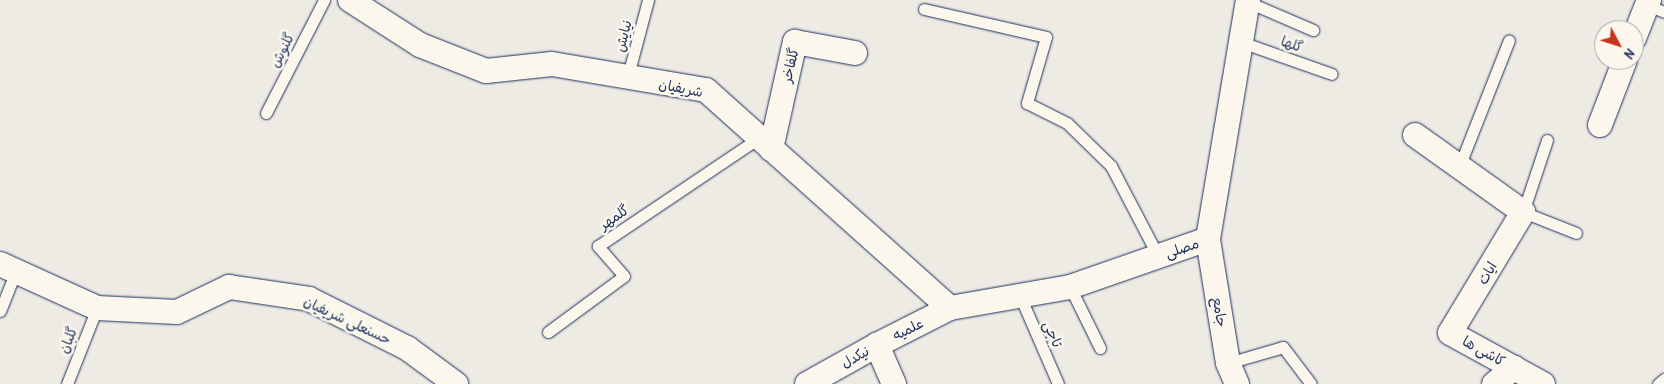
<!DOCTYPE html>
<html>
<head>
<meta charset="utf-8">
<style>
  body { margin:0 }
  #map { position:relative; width:1664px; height:384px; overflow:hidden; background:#eeebe4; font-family:"Patrick Hand","Playpen Sans Arabic",sans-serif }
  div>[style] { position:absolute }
  .roads { filter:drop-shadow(0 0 1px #1b2f5e) drop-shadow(0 0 1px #1b2f5e) }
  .lane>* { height:11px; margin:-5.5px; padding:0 5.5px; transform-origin:5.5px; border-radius:5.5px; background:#fbf7ec }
  .street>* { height:24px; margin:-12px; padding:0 12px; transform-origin:12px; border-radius:12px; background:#fbf7ec }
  span { translate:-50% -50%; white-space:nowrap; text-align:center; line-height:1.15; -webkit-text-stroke:5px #fbf7ec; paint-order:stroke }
  .street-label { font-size:14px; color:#1b2f5e }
  .north { position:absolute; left:1594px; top:20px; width:50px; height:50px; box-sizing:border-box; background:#fbf7ec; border:1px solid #a1a7b3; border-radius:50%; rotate:130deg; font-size:14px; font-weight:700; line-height:20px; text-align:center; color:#1b2f5e }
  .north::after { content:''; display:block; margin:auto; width:18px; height:22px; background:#c8321e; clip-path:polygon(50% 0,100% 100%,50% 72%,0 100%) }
</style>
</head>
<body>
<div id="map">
  <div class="roads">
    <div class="lane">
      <div style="left:1248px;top:2px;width:71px;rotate:23.3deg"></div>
      <div style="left:1647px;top:5px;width:18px;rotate:22deg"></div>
      <div style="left:924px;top:9px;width:125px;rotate:12.9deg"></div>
      <div style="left:1046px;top:37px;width:69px;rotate:106.1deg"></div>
      <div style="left:1027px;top:103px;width:45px;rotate:26.6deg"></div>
      <div style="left:1067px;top:123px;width:62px;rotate:44.3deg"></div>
      <div style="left:1111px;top:166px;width:102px;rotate:62.4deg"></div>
      <div style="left:1241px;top:42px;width:96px;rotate:19.4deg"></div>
      <div style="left:627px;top:79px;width:82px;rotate:-75.1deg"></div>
      <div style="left:266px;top:113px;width:127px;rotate:-62.8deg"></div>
      <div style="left:1547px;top:140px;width:76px;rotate:108.4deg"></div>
      <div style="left:1523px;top:212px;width:57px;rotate:21.6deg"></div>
      <div style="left:1459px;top:167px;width:136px;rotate:-68.5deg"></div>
      <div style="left:1070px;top:287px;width:68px;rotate:63.8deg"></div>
      <div style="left:1020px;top:296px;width:96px;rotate:66.6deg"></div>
      <div style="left:0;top:311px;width:43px;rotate:-68.2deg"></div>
      <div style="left:548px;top:332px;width:94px;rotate:-36.4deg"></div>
      <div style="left:624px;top:276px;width:40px;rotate:-131deg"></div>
      <div style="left:598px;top:246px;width:194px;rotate:-33.9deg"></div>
      <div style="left:1228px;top:363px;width:57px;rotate:-16.2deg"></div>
      <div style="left:1283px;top:347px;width:46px;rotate:52.9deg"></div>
      <div style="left:67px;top:384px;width:82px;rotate:-68.5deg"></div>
      <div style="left:1658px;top:384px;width:8px;rotate:-40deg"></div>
    </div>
    <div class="street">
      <div style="left:350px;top:0;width:83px;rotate:32.7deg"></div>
      <div style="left:420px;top:45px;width:71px;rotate:21.5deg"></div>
      <div style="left:486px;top:71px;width:66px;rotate:-6.1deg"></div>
      <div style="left:552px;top:64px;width:156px;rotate:9.6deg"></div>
      <div style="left:706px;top:90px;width:327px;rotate:41.8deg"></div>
      <div style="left:1634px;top:38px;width:41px;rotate:-68.5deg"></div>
      <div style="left:1600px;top:125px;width:70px;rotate:-69deg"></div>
      <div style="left:1415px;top:135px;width:133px;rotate:35.5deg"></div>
      <div style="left:1523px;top:212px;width:141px;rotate:121.1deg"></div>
      <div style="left:1450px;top:333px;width:106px;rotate:28.7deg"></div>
      <div style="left:771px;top:149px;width:110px;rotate:-77.4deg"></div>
      <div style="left:795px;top:42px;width:61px;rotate:10.4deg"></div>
      <div style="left:0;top:264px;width:107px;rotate:24.4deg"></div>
      <div style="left:97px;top:308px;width:80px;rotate:2.9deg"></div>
      <div style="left:177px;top:312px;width:58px;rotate:-25.7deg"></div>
      <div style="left:229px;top:287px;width:81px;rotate:8.5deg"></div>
      <div style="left:309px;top:299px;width:110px;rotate:26.6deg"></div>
      <div style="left:407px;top:348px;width:61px;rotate:36.3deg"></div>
      <div style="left:807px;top:384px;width:80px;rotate:-29.1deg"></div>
      <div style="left:894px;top:384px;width:43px;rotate:-113.6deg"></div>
      <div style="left:877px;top:345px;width:82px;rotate:-26.9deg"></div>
      <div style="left:950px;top:308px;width:122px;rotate:-9.9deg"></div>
      <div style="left:1070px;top:287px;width:146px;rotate:-19.2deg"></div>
      <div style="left:1237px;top:384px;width:23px;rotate:-113deg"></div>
      <div style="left:1228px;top:363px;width:126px;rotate:-99.2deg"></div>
      <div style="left:1208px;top:239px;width:242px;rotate:-80.5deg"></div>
      <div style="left:1494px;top:384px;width:26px;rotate:-39deg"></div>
    </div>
  </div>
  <div class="street-label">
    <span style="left:623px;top:36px;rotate:-76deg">نیایش</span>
    <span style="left:1292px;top:44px;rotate:20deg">گلها</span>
    <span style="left:282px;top:50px;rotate:-63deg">گلنوش</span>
    <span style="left:790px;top:65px;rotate:-77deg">گلفاخر</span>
    <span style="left:681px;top:88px;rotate:11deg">شریفیان</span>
    <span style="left:614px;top:217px;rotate:-34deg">گلمهر</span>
    <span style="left:1182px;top:248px;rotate:-19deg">مصلی</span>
    <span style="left:1487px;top:273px;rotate:-59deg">ایات</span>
    <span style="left:1220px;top:312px;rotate:81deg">جامع</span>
    <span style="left:347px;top:320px;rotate:25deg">حسنعلی شریفیان</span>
    <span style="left:908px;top:329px;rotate:-26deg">علمیه</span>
    <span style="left:1053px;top:334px;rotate:66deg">تاجی</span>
    <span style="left:68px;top:340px;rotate:-68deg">گلبان</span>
    <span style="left:1484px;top:351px;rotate:29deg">کاشی ها</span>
    <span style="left:855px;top:357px;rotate:-29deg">نیکدل</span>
  </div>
  <div class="north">N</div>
</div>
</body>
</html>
